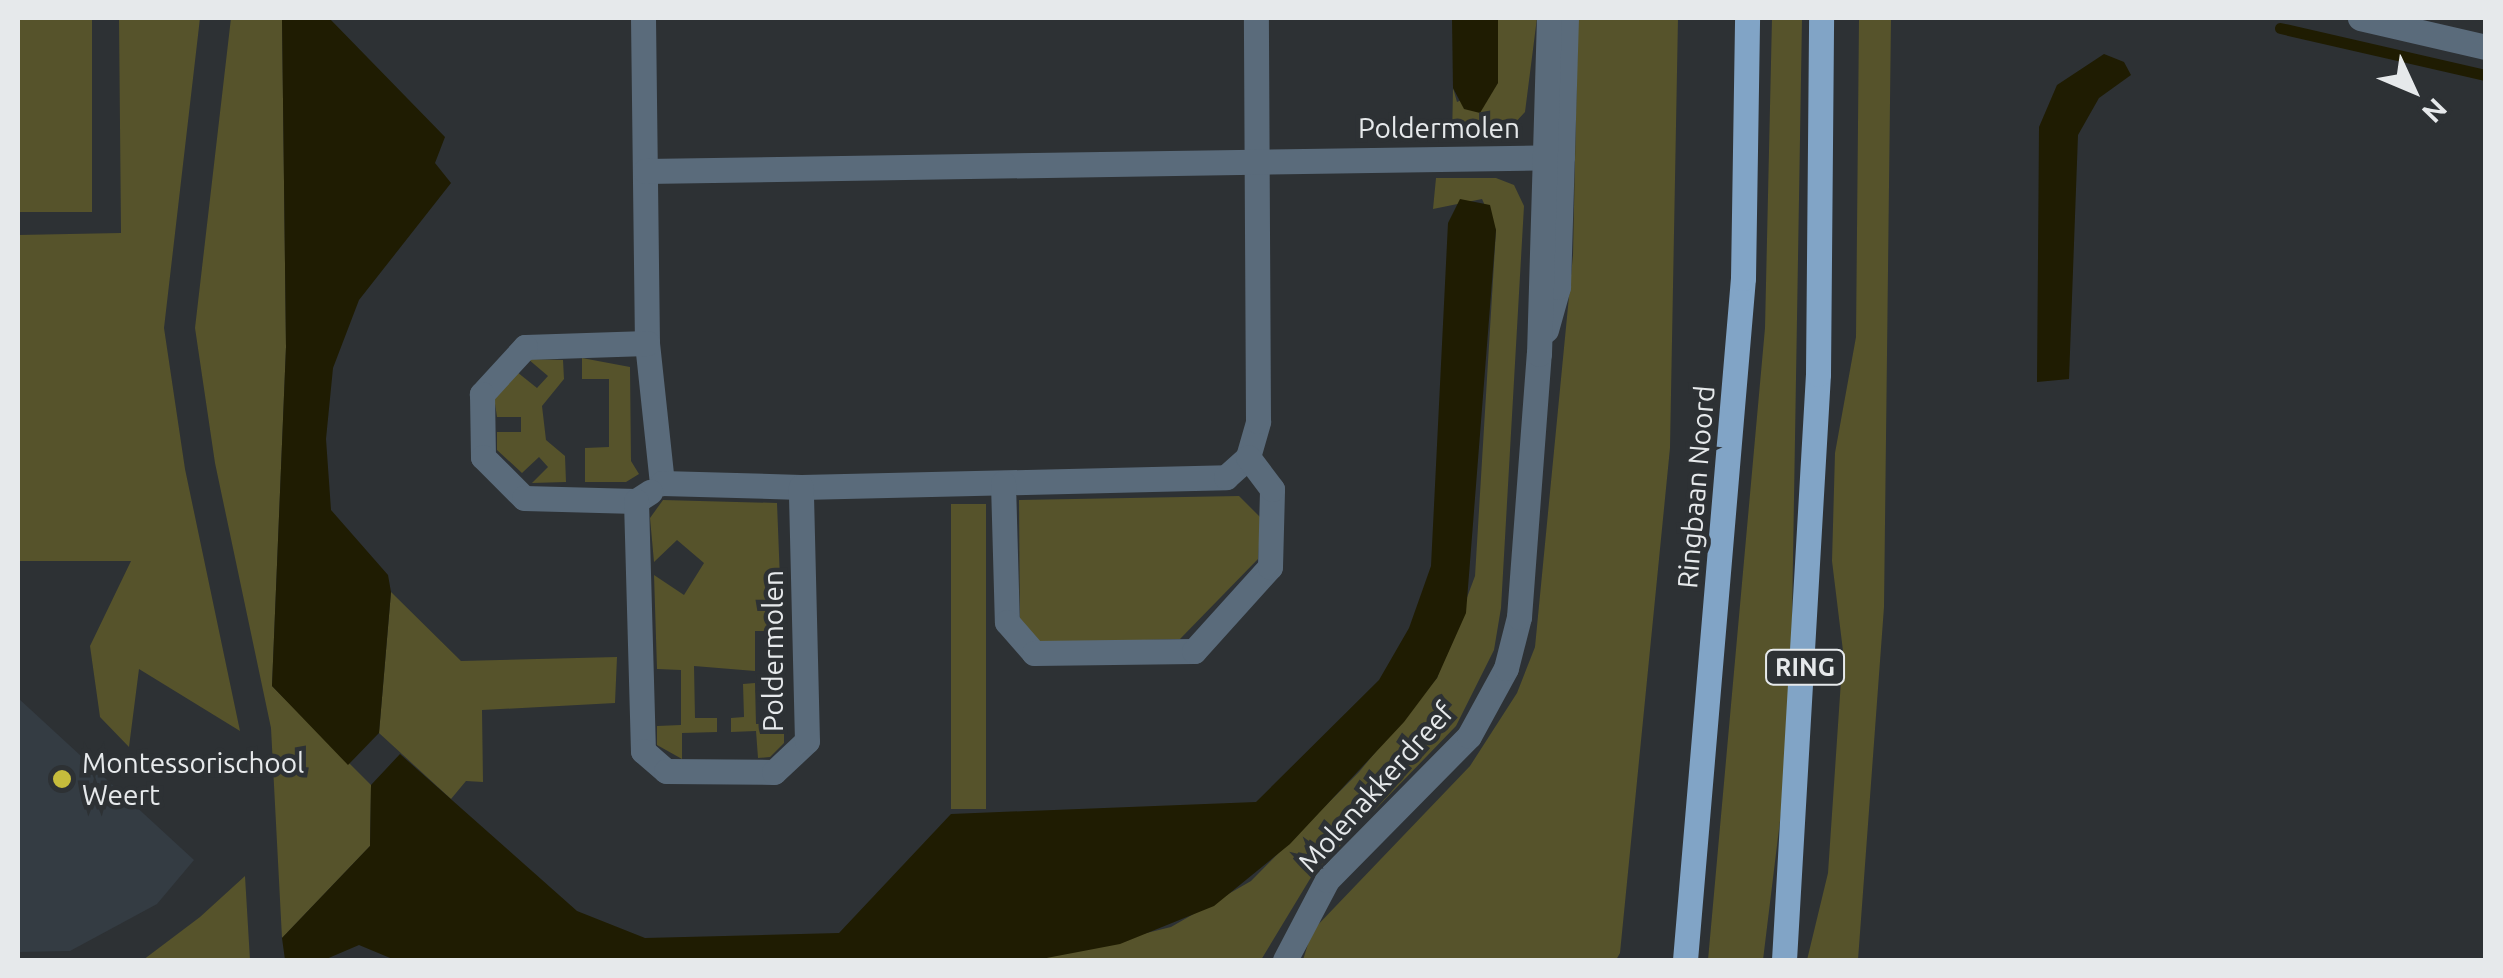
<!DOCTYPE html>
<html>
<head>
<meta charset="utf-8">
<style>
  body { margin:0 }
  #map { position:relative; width:2503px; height:978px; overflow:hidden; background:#2d3134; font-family:Ubuntu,sans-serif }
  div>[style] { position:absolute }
  .built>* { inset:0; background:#343c43 }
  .green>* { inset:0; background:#56532b; transform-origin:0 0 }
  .water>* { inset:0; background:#1f1c02 }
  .stream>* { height:11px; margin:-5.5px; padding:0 5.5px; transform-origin:5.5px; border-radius:5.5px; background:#1f1c02 }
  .minor>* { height:25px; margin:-12.5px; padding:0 12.5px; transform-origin:12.5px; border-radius:12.5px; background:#5a6b7b }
  .major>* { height:25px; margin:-12.5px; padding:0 12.5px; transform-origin:12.5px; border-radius:12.5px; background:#81a4c6 }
  .dots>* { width:28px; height:28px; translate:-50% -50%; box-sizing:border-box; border:5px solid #2d3134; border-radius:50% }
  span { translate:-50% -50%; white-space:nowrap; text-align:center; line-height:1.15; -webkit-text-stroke:9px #2d3134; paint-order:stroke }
  .shield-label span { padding:2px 8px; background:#2d3134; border:2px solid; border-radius:8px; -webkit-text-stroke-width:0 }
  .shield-label { font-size:25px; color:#e6e9eb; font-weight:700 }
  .street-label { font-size:28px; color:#e6e9eb }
  .poi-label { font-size:28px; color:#e6e9eb }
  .left { translate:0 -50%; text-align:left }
  .frame { position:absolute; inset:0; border:20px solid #e6e9eb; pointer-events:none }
  .north { position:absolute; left:2363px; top:40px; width:100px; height:100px; -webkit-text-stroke:8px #2d3134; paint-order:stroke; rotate:134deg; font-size:28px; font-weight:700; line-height:40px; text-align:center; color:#e6e9eb }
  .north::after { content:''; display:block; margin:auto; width:35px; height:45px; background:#e6e9eb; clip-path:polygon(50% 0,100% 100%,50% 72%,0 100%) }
</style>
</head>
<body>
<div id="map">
  <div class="built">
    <div style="clip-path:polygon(18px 698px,194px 860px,157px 904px,70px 951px,18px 952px)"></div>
  </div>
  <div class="green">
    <div style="left:18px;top:18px;width:74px;height:194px"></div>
    <div style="clip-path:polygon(119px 18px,200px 18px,164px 328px,185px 469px,240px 731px,139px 669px,129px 747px,100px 717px,90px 646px,131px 561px,18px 561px,18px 235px,121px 233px)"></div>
    <div style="clip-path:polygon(231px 18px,282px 18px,286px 347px,272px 686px,371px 785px,370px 846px,282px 938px,271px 728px,215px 463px,195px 328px)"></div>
    <div style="clip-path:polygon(1498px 18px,1537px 18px,1525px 112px,1499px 140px,1452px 140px,1453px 88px,1457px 102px,1498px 83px)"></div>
    <div style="clip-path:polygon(1578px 18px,1678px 18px,1670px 448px,1620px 953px,1616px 960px,1303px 960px,1312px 931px,1470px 766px,1517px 693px,1535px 647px,1573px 255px)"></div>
    <div style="clip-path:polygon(1772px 18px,1802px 18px,1790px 739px,1763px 960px,1708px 960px,1765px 328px)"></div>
    <div style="clip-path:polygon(1859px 18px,1891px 18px,1884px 607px,1858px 960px,1807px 960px,1828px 873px,1843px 651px,1832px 561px,1835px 453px,1856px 337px)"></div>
    <div style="clip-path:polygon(1436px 178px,1496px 178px,1514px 185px,1524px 206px,1501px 608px,1494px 650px,1456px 726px,1313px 874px,1261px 960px,1036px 960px,1171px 927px,1251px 881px,1359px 772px,1437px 678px,1475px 576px,1496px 230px,1482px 199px,1433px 209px)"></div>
    <div style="clip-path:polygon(582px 358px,630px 367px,631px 461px,639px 474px,626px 482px,585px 482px,585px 448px,609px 447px,609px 379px,582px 379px)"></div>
    <div style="clip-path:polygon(528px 359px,563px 360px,564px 379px,542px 406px,546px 440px,565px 456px,566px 482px,532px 483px,548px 467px,539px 457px,522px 473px,497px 450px,497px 432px,521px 432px,521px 417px,497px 417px,494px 397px,517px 372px,537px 388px,548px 376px)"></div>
    <div style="clip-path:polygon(1239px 496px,1261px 518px,1258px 559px,1180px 639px,1038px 643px,1020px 627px,1019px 500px)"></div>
    <div style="clip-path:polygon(663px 500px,777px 503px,782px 631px,755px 631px,755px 671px,694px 666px,695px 718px,717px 718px,717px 732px,682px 733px,682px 759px,657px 745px,657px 726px,681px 725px,681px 670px,657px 669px,654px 575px,684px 595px,704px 563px,677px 540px,654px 562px,650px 518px)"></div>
    <div style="left:986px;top:504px;width:305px;height:35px;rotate:90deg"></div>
    <div style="clip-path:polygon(391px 592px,461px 661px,617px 657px,615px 703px,482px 710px,483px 782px,466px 781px,451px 799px,379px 733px)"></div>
    <div style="clip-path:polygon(755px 683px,756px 724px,784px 723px,784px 743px,770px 757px,758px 758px,756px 731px,731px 732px,731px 718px,744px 717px,743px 684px)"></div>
    <div style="clip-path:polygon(245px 876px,250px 960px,143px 960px,200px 917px)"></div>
  </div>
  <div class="water">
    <div style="clip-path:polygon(282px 18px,329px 18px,445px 137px,435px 163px,451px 183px,359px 300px,333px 368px,326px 439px,331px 510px,388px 575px,391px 592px,379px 733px,348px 765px,272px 686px,286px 347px)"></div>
    <div style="clip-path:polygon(1452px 18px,1498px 18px,1498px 83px,1480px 113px,1464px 109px,1453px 88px)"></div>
    <div style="clip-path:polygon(2104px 54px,2124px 62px,2131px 75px,2099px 98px,2078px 135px,2069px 379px,2037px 382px,2039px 127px,2057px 85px)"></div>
    <div style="clip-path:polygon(1460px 199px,1490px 205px,1496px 230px,1466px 613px,1437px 678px,1404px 722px,1290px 844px,1214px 906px,1120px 944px,1036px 960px,395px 960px,359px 945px,324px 960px,285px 960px,282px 938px,370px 846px,371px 785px,400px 754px,577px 911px,645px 938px,839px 933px,951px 814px,1256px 802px,1379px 680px,1409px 628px,1431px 566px,1448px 223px)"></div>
  </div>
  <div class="stream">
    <div style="left:2280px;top:28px;width:211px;rotate:12.9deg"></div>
  </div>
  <div class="minor">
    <div style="left:643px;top:18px;width:325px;rotate:89.3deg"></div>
    <div style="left:647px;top:343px;width:141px;rotate:83.9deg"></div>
    <div style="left:662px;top:483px;width:139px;rotate:1.6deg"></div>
    <div style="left:801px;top:487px;width:425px;rotate:-1.3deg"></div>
    <div style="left:1226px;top:477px;width:30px;rotate:-42deg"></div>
    <div style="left:1248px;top:457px;width:37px;rotate:-74deg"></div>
    <div style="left:1258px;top:421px;width:403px;rotate:-90.3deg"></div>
    <div style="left:2360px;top:18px;width:129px;rotate:13deg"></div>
    <div style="left:645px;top:171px;width:917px;rotate:-0.87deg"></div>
    <div style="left:1546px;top:330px;width:45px;rotate:-74.4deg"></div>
    <div style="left:1558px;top:287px;width:269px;rotate:-88.3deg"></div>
    <div style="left:647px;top:343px;width:122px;rotate:178.1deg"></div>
    <div style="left:525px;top:347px;width:64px;rotate:132.5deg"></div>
    <div style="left:482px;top:394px;width:63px;rotate:89.1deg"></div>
    <div style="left:483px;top:457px;width:58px;rotate:45deg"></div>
    <div style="left:524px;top:498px;width:112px;rotate:1.5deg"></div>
    <div style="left:636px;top:501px;width:17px;rotate:-33deg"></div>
    <div style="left:1003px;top:483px;width:139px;rotate:88.4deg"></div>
    <div style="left:1007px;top:622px;width:41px;rotate:48.9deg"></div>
    <div style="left:1034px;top:653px;width:160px;rotate:-0.7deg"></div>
    <div style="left:1194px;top:651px;width:113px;rotate:-47.9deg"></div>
    <div style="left:1270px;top:567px;width:78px;rotate:-88.5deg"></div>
    <div style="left:1272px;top:489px;width:40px;rotate:-127deg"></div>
    <div style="left:636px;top:501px;width:250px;rotate:88.4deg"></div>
    <div style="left:643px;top:751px;width:30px;rotate:41deg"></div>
    <div style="left:666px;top:771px;width:108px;rotate:0.5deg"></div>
    <div style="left:774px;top:772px;width:45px;rotate:-43.2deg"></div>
    <div style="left:807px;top:741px;width:254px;rotate:-91.4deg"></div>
    <div style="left:1285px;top:960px;width:90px;rotate:-62.3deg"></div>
    <div style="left:1327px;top:880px;width:202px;rotate:-45.4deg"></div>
    <div style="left:1469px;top:736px;width:77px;rotate:-61.4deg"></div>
    <div style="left:1506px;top:668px;width:53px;rotate:-75.7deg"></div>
    <div style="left:1519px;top:617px;width:264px;rotate:-85.7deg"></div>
    <div style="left:1539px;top:354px;width:336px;rotate:-88.3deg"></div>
  </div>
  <div class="major">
    <div style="left:1685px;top:960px;width:684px;rotate:-85.14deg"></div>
    <div style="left:1743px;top:278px;width:260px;rotate:-89.1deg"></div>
    <div style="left:1784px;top:960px;width:587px;rotate:-86.68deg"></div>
    <div style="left:1818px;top:374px;width:356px;rotate:-89.5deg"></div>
  </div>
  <div class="dots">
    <div style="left:62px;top:779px;background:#c6bc3c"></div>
  </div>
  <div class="shield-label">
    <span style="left:1805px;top:667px">RING</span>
  </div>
  <div class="street-label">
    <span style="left:1439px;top:128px">Poldermolen</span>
    <span style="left:1696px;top:487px;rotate:-85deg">Ringbaan Noord</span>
    <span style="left:773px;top:651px;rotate:-90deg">Poldermolen</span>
    <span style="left:1376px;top:787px;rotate:-48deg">Molenakkerdreef</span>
  </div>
  <div class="poi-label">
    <span class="left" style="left:82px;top:779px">Montessorischool<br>Weert</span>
  </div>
  <div class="frame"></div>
  <div class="north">N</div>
</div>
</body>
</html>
